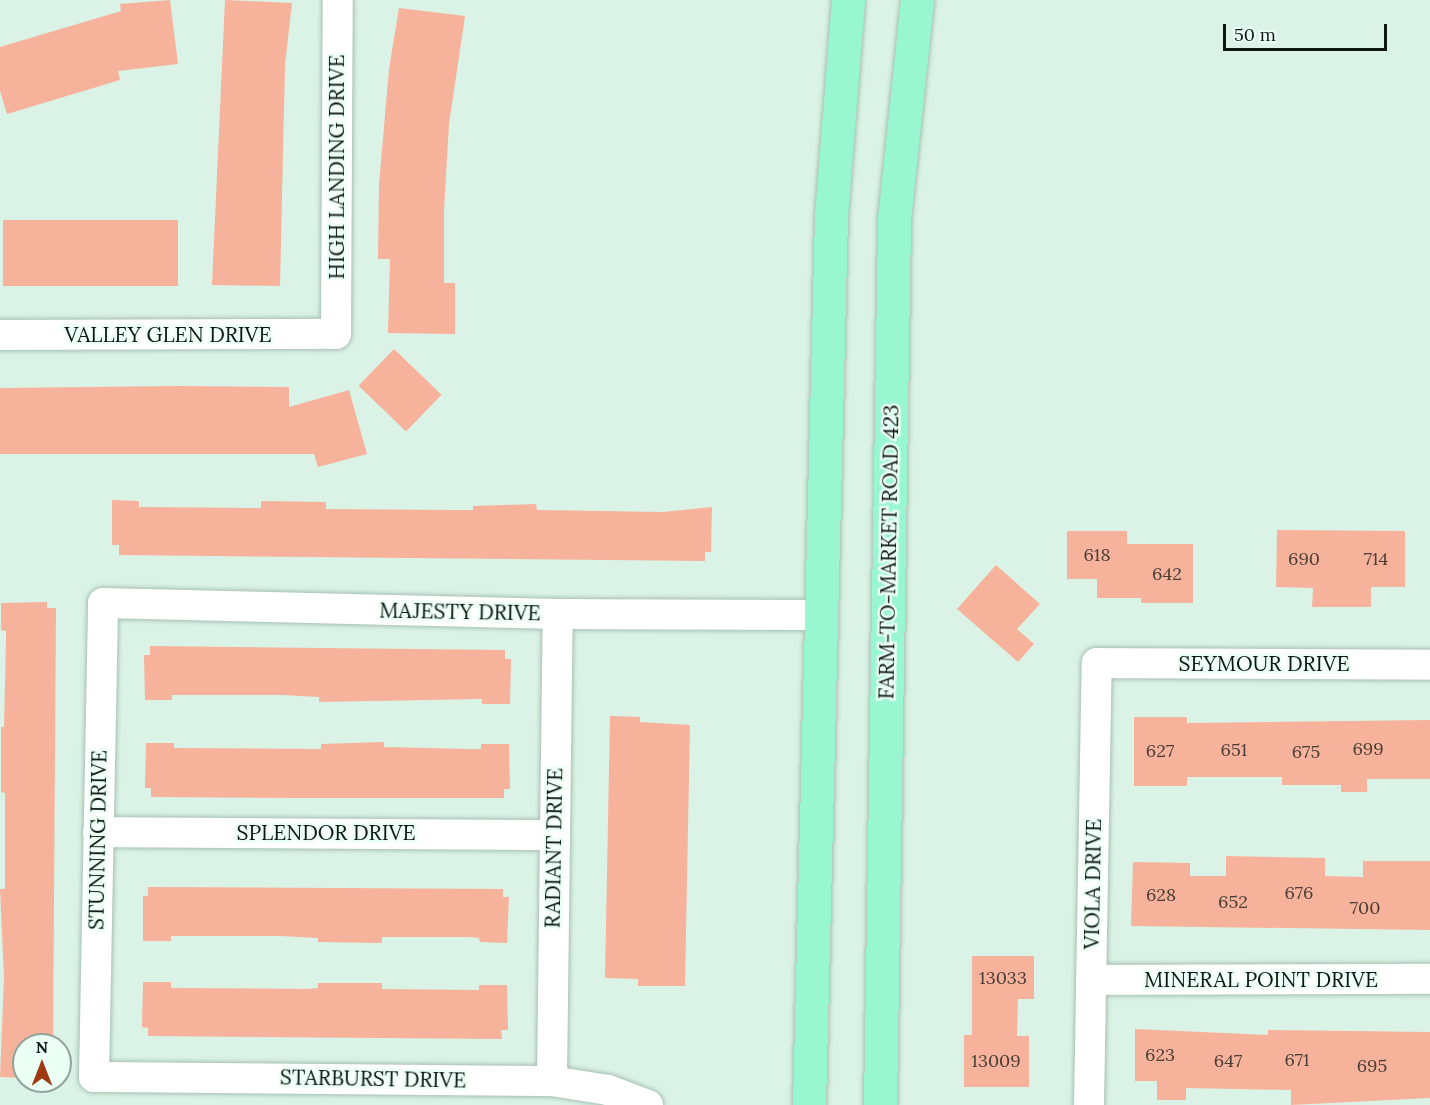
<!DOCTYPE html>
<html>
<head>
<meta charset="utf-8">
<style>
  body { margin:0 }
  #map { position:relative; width:1430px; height:1105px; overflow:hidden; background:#daf3e6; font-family:Lora,serif }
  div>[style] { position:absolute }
  .building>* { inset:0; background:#f7b29c; transform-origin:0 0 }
  .roads { filter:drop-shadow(0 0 2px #a8c0b3) drop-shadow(0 0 2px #a8c0b3) }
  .minor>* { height:30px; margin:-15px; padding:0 15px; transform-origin:15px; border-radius:15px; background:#fff }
  .major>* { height:33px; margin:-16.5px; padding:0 16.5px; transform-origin:16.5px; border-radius:16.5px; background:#98f6d1 }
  span { translate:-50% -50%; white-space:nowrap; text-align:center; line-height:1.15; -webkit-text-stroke:5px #ebfff4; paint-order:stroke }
  .number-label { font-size:18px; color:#483e35 }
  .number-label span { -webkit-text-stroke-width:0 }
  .street-label { font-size:21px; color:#0e1713 }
  .north { position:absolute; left:12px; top:1033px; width:60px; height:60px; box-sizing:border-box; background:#ebfff4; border:2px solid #93a29a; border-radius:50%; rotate:0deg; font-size:16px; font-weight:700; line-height:24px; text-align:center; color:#0e1713 }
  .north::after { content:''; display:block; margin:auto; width:21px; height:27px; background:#9e3812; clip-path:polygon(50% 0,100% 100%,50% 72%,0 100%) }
  .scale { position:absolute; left:1223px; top:24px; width:164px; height:27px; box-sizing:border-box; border:3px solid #0e1713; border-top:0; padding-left:8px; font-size:18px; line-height:21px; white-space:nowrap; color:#0e1713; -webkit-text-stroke:4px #ebfff4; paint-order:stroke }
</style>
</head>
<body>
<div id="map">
  <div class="building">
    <div style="clip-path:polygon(170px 0,178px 64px,118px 71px,120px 80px,7px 114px,0 91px,0 47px,121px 11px,120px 4px)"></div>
    <div style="clip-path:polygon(225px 0,292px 3px,285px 64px,280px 286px,212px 285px)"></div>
    <div style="clip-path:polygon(399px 8px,465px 16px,449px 124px,444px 210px,444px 283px,455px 283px,455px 334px,388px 333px,390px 259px,378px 259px,379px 185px,389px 69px)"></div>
    <div style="left:3px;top:220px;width:175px;height:66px"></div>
    <div style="left:394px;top:349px;width:66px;height:51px;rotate:44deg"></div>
    <div style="clip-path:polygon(178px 386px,289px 387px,289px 407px,349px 390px,367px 454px,318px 467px,314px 454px,0 454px,0 388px)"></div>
    <div style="clip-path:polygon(112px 500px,139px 501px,139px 507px,261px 508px,261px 501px,326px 502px,326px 509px,455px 510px,473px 510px,473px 506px,536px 504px,537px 510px,663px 512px,712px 507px,711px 552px,705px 552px,705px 561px,119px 555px,119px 545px,112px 545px)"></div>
    <div style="clip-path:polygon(1277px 530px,1405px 531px,1405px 587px,1371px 587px,1371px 607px,1312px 607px,1313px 588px,1276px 587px)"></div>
    <div style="clip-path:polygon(1067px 531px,1127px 531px,1127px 544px,1193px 544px,1193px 603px,1141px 603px,1141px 598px,1097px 598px,1097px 579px,1067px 579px)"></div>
    <div style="clip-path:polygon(996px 565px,1040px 604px,1017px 629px,1034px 644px,1018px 662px,957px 609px)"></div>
    <div style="clip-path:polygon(47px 602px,47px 608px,56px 608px,53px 1045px,24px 1045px,24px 1078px,0 1077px,4px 978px,0 889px,5px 889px,5px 793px,1px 792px,1px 727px,4px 727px,6px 641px,6px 631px,1px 630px,1px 603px)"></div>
    <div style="clip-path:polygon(150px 646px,505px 650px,505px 659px,511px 659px,510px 704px,482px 704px,482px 699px,319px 702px,319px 697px,282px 695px,172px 695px,172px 700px,145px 700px,144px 655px,150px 655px)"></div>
    <div style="clip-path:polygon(610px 716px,640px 717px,640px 722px,690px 725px,685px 986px,638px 986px,638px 979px,605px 978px)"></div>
    <div style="clip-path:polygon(1134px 717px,1187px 717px,1187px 723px,1430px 720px,1430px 779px,1367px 779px,1367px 792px,1341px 792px,1341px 785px,1282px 785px,1282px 777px,1187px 777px,1187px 786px,1134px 786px)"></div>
    <div style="clip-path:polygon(384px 742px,384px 747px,470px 749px,481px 749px,481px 744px,509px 744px,510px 789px,504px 789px,504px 798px,295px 798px,151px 797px,151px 788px,145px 788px,146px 743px,174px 743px,174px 748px,321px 749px,321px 744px)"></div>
    <div style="clip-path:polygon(1226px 856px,1325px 858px,1325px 876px,1363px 877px,1363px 861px,1430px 861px,1430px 930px,1131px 926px,1133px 862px,1190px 863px,1190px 876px,1226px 876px)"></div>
    <div style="clip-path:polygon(148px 887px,503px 889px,503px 897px,509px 897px,507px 943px,480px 942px,479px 938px,469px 937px,382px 937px,382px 943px,318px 942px,318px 938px,280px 936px,171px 936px,171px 941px,143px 941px,143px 896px,148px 896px)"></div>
    <div style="clip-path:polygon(972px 956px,1034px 956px,1034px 999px,1018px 999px,1017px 1036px,1029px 1036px,1029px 1087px,964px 1087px,964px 1035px,972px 1035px)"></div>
    <div style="clip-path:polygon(143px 982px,171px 982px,171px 988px,308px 989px,318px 988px,318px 983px,382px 983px,382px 989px,479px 990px,479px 985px,507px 985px,508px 1030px,501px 1030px,502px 1039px,148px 1036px,148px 1028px,142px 1027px)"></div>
    <div style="clip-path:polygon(1135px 1029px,1268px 1035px,1268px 1030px,1430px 1032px,1430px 1098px,1291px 1105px,1291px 1090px,1186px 1088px,1186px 1100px,1157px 1100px,1157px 1081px,1135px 1081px)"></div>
  </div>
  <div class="roads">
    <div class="minor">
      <div style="left:0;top:335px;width:336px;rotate:-0.2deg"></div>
      <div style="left:336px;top:334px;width:334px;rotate:-89.7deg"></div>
      <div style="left:98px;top:832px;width:455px;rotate:0.4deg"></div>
      <div style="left:1091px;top:980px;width:339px;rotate:-0.2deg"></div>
      <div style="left:552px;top:1081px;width:467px;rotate:-89.3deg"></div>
      <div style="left:648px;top:1105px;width:43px;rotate:-159.4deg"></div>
      <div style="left:608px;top:1090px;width:57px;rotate:-170.9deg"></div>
      <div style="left:552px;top:1081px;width:458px;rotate:-179.5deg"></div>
      <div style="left:94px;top:1077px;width:474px;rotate:-88.9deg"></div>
      <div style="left:103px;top:603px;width:455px;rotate:1.4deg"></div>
      <div style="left:558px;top:614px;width:260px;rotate:0.2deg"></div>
      <div style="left:1089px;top:1105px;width:442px;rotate:-89deg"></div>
      <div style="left:1097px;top:663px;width:333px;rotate:0.3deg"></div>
    </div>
    <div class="major">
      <div style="left:809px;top:1105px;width:889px;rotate:-88.58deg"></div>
      <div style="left:831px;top:216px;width:217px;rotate:-85.5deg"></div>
      <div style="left:880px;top:1105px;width:886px;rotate:-89.09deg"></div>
      <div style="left:894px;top:219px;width:220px;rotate:-84deg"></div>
    </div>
  </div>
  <div class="number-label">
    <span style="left:1097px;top:555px">618</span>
    <span style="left:1304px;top:559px">690</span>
    <span style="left:1376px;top:559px">714</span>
    <span style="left:1167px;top:574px">642</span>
    <span style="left:1368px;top:749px">699</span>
    <span style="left:1234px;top:750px">651</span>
    <span style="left:1160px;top:751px">627</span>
    <span style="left:1306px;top:752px">675</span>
    <span style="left:1299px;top:893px">676</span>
    <span style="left:1161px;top:895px">628</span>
    <span style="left:1233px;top:902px">652</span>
    <span style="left:1365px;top:908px">700</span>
    <span style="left:1003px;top:978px">13033</span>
    <span style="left:1160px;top:1055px">623</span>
    <span style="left:1297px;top:1060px">671</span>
    <span style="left:996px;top:1061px">13009</span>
    <span style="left:1228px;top:1061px">647</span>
    <span style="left:1372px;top:1066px">695</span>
  </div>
  <div class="street-label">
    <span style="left:337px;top:167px;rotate:-90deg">HIGH LANDING DRIVE</span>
    <span style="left:168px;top:335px">VALLEY GLEN DRIVE</span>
    <span style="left:889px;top:552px;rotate:-89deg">FARM-TO-MARKET ROAD 423</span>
    <span style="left:460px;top:612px;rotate:1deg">MAJESTY DRIVE</span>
    <span style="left:1264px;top:664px">SEYMOUR DRIVE</span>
    <span style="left:326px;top:833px">SPLENDOR DRIVE</span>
    <span style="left:98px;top:840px;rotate:-89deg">STUNNING DRIVE</span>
    <span style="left:554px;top:848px;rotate:-89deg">RADIANT DRIVE</span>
    <span style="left:1093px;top:884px;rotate:-89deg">VIOLA DRIVE</span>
    <span style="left:1261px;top:980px">MINERAL POINT DRIVE</span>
    <span style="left:373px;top:1079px;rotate:1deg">STARBURST DRIVE</span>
  </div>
  <div class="north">N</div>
  <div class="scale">50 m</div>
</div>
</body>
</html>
